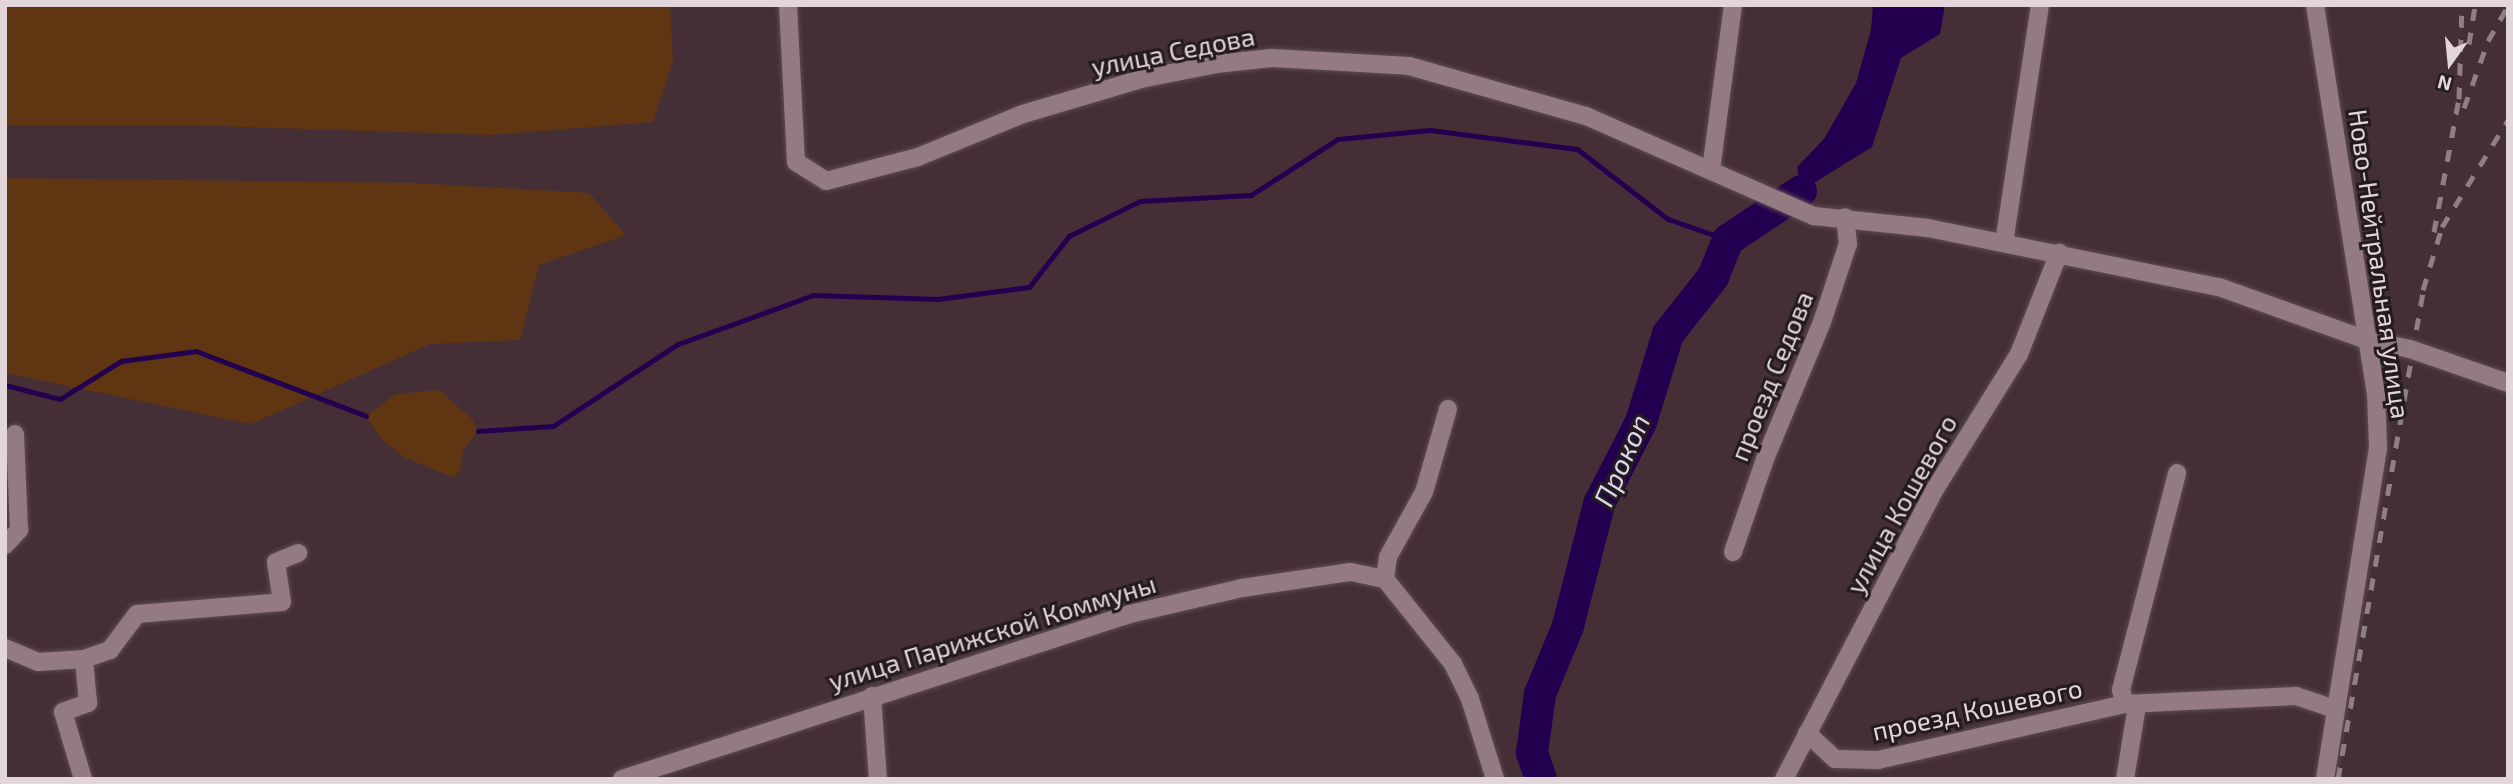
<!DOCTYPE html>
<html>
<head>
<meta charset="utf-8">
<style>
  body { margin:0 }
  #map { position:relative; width:2513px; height:784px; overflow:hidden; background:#442f37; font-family:"Exo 2",sans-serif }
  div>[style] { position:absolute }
  .green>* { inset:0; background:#603612 }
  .water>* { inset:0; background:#23004f }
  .stream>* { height:5px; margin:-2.5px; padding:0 2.5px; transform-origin:2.5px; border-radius:2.5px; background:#23004f }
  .river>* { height:32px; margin:-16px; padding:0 16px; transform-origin:16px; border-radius:16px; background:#23004f }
  .roads { filter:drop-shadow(0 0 2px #5e4c53) drop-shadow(0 0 2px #5e4c53) }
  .street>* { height:18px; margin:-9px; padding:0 9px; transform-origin:9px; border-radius:9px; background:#937a83 }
  .rail>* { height:5px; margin-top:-2.5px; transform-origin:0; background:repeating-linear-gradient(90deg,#8f7e84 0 12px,transparent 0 24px) }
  span { translate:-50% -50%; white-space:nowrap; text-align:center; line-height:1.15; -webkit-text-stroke:6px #241b1e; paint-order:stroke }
  .street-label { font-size:26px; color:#e3d6da }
  .water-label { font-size:28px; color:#dad6ed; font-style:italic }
  .frame { position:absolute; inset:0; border:7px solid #e3d6da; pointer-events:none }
  .north { position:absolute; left:2415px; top:28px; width:70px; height:70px; -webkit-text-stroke:5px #241b1e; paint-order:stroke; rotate:195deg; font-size:19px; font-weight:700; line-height:28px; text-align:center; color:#e3d6da }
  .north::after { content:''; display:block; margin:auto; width:24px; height:32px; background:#e3d6da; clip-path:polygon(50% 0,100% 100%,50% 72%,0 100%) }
</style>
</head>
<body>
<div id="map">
  <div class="green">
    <div style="clip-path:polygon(5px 5px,670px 5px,673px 61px,653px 122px,491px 135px,187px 125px,5px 125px)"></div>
    <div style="clip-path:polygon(5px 178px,414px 183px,589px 193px,626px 235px,539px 265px,520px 340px,430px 344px,251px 424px,5px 373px)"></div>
    <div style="clip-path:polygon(439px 390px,472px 419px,478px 431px,463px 450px,460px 472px,452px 477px,404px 457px,382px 440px,366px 416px,396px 394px)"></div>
  </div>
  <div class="water">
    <div style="clip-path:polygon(1873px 5px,1945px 5px,1940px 34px,1901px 58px,1872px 147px,1801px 191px,1797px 167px,1824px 139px,1856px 83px,1871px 30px)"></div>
  </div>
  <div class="stream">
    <div style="left:5px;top:385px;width:57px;rotate:14.3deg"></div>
    <div style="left:60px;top:399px;width:72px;rotate:-31.9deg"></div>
    <div style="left:121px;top:361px;width:76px;rotate:-7.6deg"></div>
    <div style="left:196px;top:351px;width:182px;rotate:20.9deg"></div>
    <div style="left:478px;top:431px;width:75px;rotate:-3.8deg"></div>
    <div style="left:553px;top:426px;width:149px;rotate:-33.3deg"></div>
    <div style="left:678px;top:344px;width:144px;rotate:-19.9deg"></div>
    <div style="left:813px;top:295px;width:125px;rotate:1.8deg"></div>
    <div style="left:938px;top:299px;width:92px;rotate:-7.5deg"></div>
    <div style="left:1029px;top:287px;width:65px;rotate:-51.9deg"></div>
    <div style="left:1069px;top:236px;width:79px;rotate:-26.2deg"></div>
    <div style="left:1140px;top:201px;width:111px;rotate:-3.1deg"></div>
    <div style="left:1251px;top:195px;width:103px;rotate:-32.8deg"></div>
    <div style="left:1338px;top:139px;width:92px;rotate:-5.6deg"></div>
    <div style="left:1430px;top:130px;width:148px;rotate:7.4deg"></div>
    <div style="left:1577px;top:149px;width:115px;rotate:37.6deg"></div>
    <div style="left:1668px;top:219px;width:64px;rotate:19.3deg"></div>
  </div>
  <div class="river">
    <div style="left:1541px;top:779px;width:28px;rotate:-109deg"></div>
    <div style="left:1532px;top:753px;width:60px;rotate:-82.3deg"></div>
    <div style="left:1540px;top:694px;width:74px;rotate:-67.6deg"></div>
    <div style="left:1568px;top:626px;width:126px;rotate:-75.7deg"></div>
    <div style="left:1599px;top:504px;width:92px;rotate:-62.9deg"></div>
    <div style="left:1641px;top:422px;width:92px;rotate:-72.9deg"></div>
    <div style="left:1668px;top:334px;width:73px;rotate:-51.7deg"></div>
    <div style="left:1713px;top:277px;width:40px;rotate:-68deg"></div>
    <div style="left:1728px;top:240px;width:88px;rotate:-33.9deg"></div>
  </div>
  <div class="roads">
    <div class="street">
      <div style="left:788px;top:5px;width:157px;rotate:87.1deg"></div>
      <div style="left:796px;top:162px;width:36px;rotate:32deg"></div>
      <div style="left:826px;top:181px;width:95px;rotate:-14.6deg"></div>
      <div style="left:918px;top:157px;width:113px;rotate:-22.3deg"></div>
      <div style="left:1023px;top:114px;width:123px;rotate:-16.5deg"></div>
      <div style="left:1141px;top:79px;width:76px;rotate:-11.3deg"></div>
      <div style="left:1216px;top:64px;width:56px;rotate:-6.1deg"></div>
      <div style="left:1272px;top:58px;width:137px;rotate:3.3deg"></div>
      <div style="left:1409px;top:66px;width:184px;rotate:15.8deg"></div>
      <div style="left:1586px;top:116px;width:249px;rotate:23.7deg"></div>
      <div style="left:1814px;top:216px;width:115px;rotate:6deg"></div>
      <div style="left:1928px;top:228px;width:297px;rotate:11.5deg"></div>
      <div style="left:2219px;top:287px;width:157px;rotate:19.7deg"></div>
      <div style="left:2367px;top:340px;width:44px;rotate:11.8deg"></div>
      <div style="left:2410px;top:349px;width:104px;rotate:19.1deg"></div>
      <div style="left:2315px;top:5px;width:393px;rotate:81.1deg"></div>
      <div style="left:2376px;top:393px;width:55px;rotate:87.9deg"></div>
      <div style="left:2378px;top:448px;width:335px;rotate:99.1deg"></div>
      <div style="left:1711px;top:170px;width:166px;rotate:-82.4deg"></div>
      <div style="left:2004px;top:243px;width:241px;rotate:-81.4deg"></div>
      <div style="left:1448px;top:409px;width:86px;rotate:106.1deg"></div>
      <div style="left:1424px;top:492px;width:74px;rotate:119deg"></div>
      <div style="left:1388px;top:557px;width:22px;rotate:98deg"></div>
      <div style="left:1385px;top:579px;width:109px;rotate:51.3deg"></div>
      <div style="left:1453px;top:664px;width:39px;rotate:64deg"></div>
      <div style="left:1470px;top:699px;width:84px;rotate:72.6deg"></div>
      <div style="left:5px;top:545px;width:21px;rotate:-47deg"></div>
      <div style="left:19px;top:530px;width:96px;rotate:-92.4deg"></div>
      <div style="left:1733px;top:552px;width:98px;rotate:-71deg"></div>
      <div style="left:1765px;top:459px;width:148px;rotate:-67.4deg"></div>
      <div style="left:1822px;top:322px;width:82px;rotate:-71.6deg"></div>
      <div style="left:1848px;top:244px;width:27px;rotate:-96deg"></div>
      <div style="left:5px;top:648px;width:36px;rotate:23deg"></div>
      <div style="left:38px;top:662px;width:46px;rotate:-3.7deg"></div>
      <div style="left:84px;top:659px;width:28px;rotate:-19deg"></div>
      <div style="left:110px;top:650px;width:45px;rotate:-53.1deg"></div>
      <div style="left:137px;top:614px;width:145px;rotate:-4.7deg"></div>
      <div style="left:282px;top:602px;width:40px;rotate:-98.5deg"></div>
      <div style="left:276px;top:562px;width:24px;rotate:-22deg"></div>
      <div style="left:872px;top:696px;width:83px;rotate:85.9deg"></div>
      <div style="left:2125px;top:704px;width:15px;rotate:-106deg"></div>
      <div style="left:2121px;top:690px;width:224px;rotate:-75.5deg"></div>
      <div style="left:1807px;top:733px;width:38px;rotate:43deg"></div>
      <div style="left:1835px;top:759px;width:43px;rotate:1.3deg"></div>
      <div style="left:1878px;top:760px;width:253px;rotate:-12.8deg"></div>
      <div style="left:2125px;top:704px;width:171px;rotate:-2.7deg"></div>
      <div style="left:2296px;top:696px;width:41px;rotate:18.4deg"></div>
      <div style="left:83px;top:779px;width:70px;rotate:-106.6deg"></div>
      <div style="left:63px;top:712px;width:27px;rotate:-20deg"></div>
      <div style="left:88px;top:703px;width:44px;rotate:-95.2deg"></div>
      <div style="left:622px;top:779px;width:534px;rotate:-17.99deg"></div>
      <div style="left:1130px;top:614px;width:115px;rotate:-13.1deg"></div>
      <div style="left:1242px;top:588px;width:110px;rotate:-8.4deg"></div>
      <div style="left:1351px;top:572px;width:35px;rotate:12deg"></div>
      <div style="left:1784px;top:779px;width:327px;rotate:-62.5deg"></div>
      <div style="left:1935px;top:489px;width:159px;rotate:-58.1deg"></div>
      <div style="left:2019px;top:354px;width:109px;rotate:-68.4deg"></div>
      <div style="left:2125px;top:779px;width:74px;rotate:-80.7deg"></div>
    </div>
  </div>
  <div class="rail">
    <div style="left:2469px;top:44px;width:39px;rotate:-81deg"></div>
    <div style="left:2464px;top:108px;width:71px;rotate:-70.3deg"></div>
    <div style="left:2488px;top:41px;width:40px;rotate:-60.3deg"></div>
    <div style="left:2434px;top:232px;width:135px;rotate:-79.4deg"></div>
    <div style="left:2459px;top:99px;width:94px;rotate:-88.2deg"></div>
    <div style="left:2338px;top:779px;width:496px;rotate:-80.1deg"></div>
    <div style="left:2423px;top:290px;width:66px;rotate:-73.2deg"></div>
    <div style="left:2442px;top:227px;width:126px;rotate:-58.3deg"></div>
  </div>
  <div class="street-label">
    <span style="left:1173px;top:51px;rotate:-11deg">улица Седова</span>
    <span style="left:2380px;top:264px;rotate:82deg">Ново-Нейтральная улица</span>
    <span style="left:1771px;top:376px;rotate:-68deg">проезд Седова</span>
    <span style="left:1901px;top:504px;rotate:-61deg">улица Кошевого</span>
    <span style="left:992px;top:632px;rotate:-17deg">улица Парижской Коммуны</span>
    <span style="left:1977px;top:709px;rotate:-12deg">проезд Кошевого</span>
  </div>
  <div class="water-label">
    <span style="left:1621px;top:460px;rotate:-66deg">Прокоп</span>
  </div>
  <div class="frame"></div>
  <div class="north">N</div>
</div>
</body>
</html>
